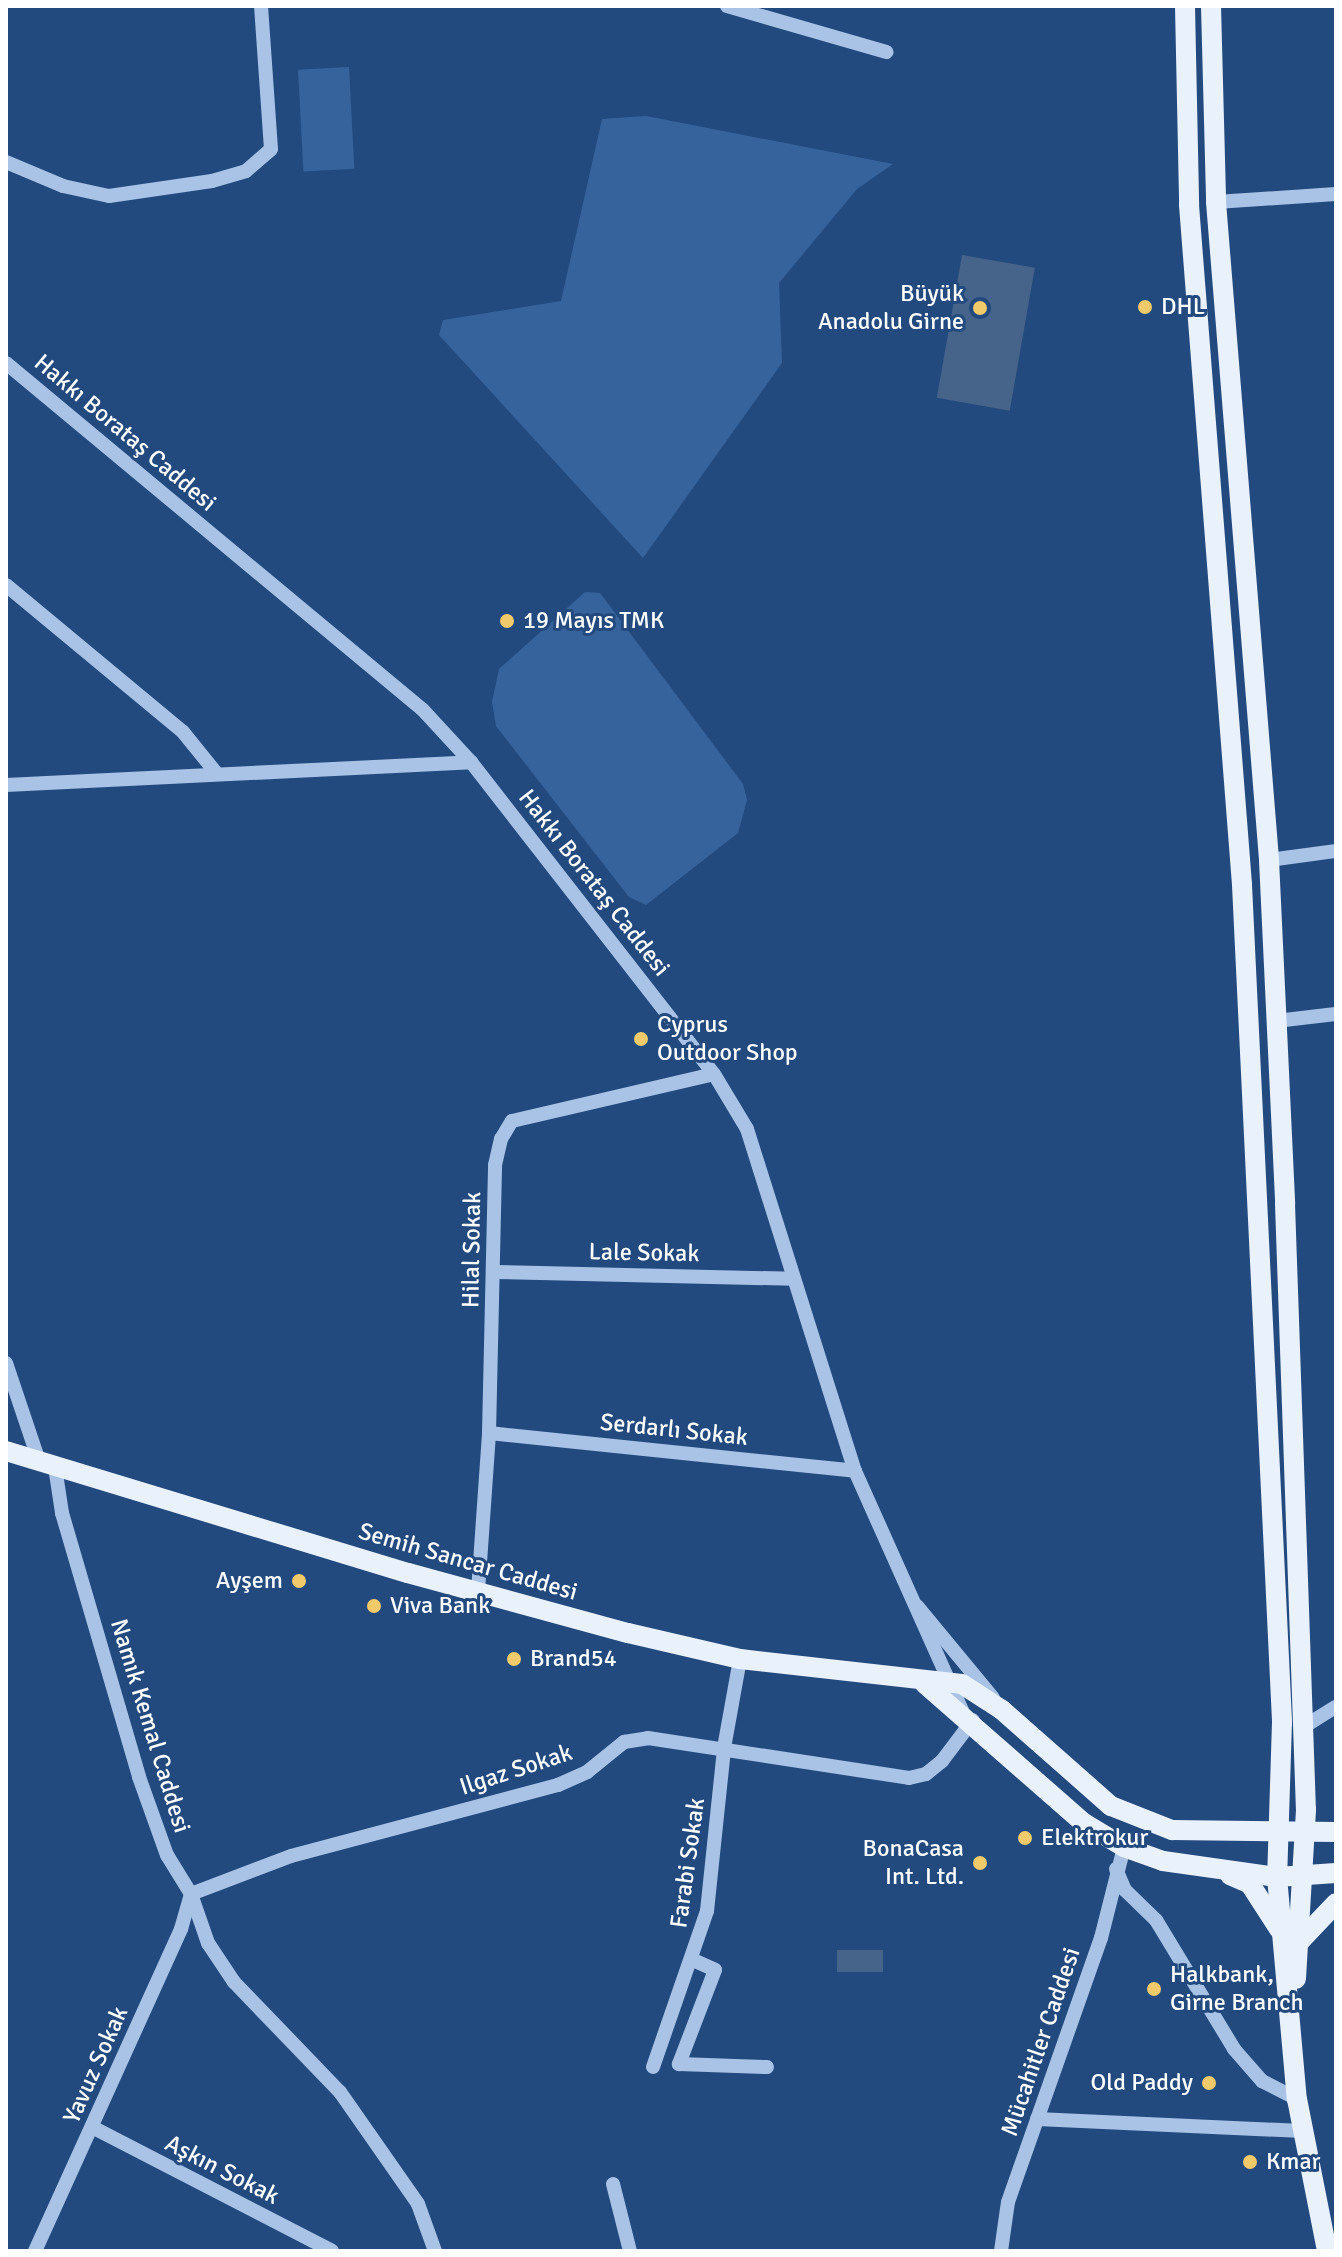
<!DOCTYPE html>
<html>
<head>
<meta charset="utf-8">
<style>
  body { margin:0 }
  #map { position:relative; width:1342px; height:2257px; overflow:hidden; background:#234a7e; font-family:Signika,sans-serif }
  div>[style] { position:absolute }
  .green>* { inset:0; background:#36639c; transform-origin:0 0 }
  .water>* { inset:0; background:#466389; transform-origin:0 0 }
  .minor>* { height:14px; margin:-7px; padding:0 7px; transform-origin:7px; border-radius:7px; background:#a8c3e6 }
  .major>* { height:20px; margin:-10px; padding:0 10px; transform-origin:10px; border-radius:10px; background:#e9f1fd }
  .dots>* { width:22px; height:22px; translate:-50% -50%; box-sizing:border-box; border:4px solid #234a7e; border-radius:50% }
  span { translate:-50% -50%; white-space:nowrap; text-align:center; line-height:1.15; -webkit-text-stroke:6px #234a7e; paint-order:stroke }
  .poi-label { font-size:24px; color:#fff }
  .right { translate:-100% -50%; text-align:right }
  .left { translate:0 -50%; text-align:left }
  .street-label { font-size:24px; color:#fff }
  .frame { position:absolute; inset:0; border:8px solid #fff; pointer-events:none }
</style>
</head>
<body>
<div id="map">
  <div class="green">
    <div style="left:349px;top:67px;width:102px;height:51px;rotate:87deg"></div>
    <div style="clip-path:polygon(646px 116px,893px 164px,857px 189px,779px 283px,782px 363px,643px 558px,439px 335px,443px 320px,561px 301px,602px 119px)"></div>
    <div style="clip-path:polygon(585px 592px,600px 593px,743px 784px,747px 800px,738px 833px,646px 905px,629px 897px,496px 726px,492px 702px,499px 669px)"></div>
  </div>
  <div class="water">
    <div style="left:962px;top:255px;width:74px;height:145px;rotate:10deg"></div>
    <div style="left:883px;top:1950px;width:22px;height:46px;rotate:90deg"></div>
  </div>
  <div class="minor">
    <div style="left:727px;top:6px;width:166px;rotate:16.1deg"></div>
    <div style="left:6px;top:162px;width:62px;rotate:22.8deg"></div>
    <div style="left:63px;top:186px;width:47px;rotate:12.3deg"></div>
    <div style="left:109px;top:196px;width:104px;rotate:-8.3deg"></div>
    <div style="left:212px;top:181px;width:35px;rotate:-16deg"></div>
    <div style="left:246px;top:171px;width:33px;rotate:-41deg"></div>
    <div style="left:271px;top:149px;width:143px;rotate:-94deg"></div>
    <div style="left:1216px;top:202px;width:120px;rotate:-3.8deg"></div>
    <div style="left:6px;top:363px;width:542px;rotate:39.77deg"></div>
    <div style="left:423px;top:710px;width:71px;rotate:47.3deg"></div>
    <div style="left:471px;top:762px;width:395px;rotate:52.1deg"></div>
    <div style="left:714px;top:1074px;width:64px;rotate:59deg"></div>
    <div style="left:747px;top:1129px;width:359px;rotate:72.5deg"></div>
    <div style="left:855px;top:1471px;width:264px;rotate:65.9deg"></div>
    <div style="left:6px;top:585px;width:230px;rotate:39.7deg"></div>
    <div style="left:183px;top:732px;width:54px;rotate:51deg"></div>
    <div style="left:6px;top:785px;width:466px;rotate:-2.8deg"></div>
    <div style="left:1269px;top:860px;width:68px;rotate:-7.7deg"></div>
    <div style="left:1276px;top:1021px;width:60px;rotate:-6.7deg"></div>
    <div style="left:494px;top:1272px;width:300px;rotate:1.3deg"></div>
    <div style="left:6px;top:1363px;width:103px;rotate:71.4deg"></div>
    <div style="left:489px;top:1433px;width:368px;rotate:5.9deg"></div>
    <div style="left:55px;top:1467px;width:47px;rotate:81.3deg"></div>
    <div style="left:62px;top:1513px;width:275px;rotate:73.7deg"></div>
    <div style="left:139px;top:1777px;width:83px;rotate:70.3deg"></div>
    <div style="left:167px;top:1855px;width:46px;rotate:58.4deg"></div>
    <div style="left:191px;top:1894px;width:52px;rotate:70.9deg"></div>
    <div style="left:208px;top:1943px;width:47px;rotate:56.3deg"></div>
    <div style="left:234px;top:1982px;width:153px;rotate:46.1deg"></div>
    <div style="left:340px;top:2092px;width:136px;rotate:55.1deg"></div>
    <div style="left:418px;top:2204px;width:50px;rotate:70.1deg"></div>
    <div style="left:478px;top:1591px;width:158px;rotate:-86deg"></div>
    <div style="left:489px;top:1433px;width:268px;rotate:-88.7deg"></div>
    <div style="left:495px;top:1165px;width:27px;rotate:-77deg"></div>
    <div style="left:501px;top:1139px;width:21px;rotate:-59deg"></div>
    <div style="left:512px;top:1121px;width:207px;rotate:-13.1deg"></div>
    <div style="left:917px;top:1606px;width:119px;rotate:50.4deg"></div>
    <div style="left:1305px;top:1726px;width:36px;rotate:-32deg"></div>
    <div style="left:1116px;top:1869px;width:23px;rotate:67deg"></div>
    <div style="left:1125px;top:1890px;width:43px;rotate:44.1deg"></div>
    <div style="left:1156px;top:1920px;width:151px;rotate:58.8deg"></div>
    <div style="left:1234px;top:2049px;width:43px;rotate:48.8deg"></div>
    <div style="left:1262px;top:2081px;width:39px;rotate:27deg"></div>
    <div style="left:693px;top:1960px;width:24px;rotate:24deg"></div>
    <div style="left:715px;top:1970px;width:101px;rotate:111deg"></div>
    <div style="left:679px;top:2064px;width:88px;rotate:2deg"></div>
    <div style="left:653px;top:2067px;width:165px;rotate:-70.9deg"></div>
    <div style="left:707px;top:1911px;width:164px;rotate:-84deg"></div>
    <div style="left:724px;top:1748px;width:90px;rotate:-79.8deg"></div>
    <div style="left:1037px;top:2119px;width:266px;rotate:2.6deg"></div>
    <div style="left:92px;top:2127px;width:270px;rotate:27.3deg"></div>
    <div style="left:613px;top:2184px;width:69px;rotate:75.8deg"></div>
    <div style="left:35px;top:2251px;width:354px;rotate:-65.6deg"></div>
    <div style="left:181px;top:1929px;width:36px;rotate:-74deg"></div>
    <div style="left:191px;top:1894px;width:107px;rotate:-20.8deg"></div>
    <div style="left:291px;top:1856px;width:276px;rotate:-14.9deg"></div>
    <div style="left:558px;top:1785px;width:32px;rotate:-24deg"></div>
    <div style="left:587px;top:1772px;width:48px;rotate:-39deg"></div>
    <div style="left:624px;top:1742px;width:24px;rotate:-9deg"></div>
    <div style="left:648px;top:1738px;width:264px;rotate:8.7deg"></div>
    <div style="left:909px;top:1778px;width:17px;rotate:-13deg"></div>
    <div style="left:926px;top:1774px;width:21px;rotate:-39deg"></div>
    <div style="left:942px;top:1761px;width:51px;rotate:-52.9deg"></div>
    <div style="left:1001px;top:2251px;width:49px;rotate:-81.9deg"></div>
    <div style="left:1008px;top:2202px;width:280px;rotate:-70.6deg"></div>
    <div style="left:1101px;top:1938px;width:94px;rotate:-75.8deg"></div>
  </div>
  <div class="major">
    <div style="left:1185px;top:6px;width:199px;rotate:88.8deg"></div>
    <div style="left:1189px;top:205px;width:682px;rotate:85.54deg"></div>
    <div style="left:1242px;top:885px;width:838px;rotate:87.26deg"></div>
    <div style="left:1282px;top:1722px;width:155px;rotate:91.8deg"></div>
    <div style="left:1277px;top:1877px;width:223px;rotate:84.9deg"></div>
    <div style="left:1297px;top:2099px;width:155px;rotate:78.8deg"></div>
    <div style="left:1211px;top:6px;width:196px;rotate:88.5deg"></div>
    <div style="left:1216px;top:202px;width:660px;rotate:85.39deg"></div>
    <div style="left:1269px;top:860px;width:344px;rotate:87.3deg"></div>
    <div style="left:1285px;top:1204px;width:606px;rotate:88.02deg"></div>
    <div style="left:1306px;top:1810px;width:169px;rotate:93.4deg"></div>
    <div style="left:6px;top:1451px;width:420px;rotate:16.9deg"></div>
    <div style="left:408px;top:1573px;width:228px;rotate:15.3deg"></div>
    <div style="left:628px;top:1633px;width:115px;rotate:13.1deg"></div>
    <div style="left:740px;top:1659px;width:223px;rotate:6.4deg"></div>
    <div style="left:962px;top:1684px;width:48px;rotate:33deg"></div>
    <div style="left:1002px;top:1710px;width:145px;rotate:41.4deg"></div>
    <div style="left:1111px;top:1806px;width:66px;rotate:21.5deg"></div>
    <div style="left:1172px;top:1830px;width:164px;rotate:0.7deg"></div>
    <div style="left:925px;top:1684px;width:211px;rotate:41.2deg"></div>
    <div style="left:1084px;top:1823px;width:47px;rotate:31deg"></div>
    <div style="left:1124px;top:1847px;width:41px;rotate:19.7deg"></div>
    <div style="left:1163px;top:1861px;width:115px;rotate:8deg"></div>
    <div style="left:1277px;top:1877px;width:59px;rotate:-3.9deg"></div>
    <div style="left:1230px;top:1875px;width:22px;rotate:24deg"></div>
    <div style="left:1250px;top:1884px;width:54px;rotate:57.2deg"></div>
    <div style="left:1300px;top:1941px;width:52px;rotate:-46.5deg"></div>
  </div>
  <div class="dots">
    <div style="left:1145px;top:307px;background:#f1cb6b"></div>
    <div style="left:980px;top:308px;background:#f1cb6b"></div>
    <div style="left:507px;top:621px;background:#f1cb6b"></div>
    <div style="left:641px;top:1039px;background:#f1cb6b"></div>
    <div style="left:299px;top:1581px;background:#f1cb6b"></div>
    <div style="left:374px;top:1606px;background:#f1cb6b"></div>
    <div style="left:514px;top:1659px;background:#f1cb6b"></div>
    <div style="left:1025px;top:1838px;background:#f1cb6b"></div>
    <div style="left:980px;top:1863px;background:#f1cb6b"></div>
    <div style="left:1154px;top:1989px;background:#f1cb6b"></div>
    <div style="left:1209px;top:2083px;background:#f1cb6b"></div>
    <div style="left:1250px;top:2162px;background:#f1cb6b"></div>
  </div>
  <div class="poi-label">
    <span class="right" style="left:964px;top:308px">Büyük<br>Anadolu Girne</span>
    <span class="left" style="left:1161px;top:307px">DHL</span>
    <span class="left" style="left:523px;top:621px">19 Mayıs TMK</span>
    <span class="left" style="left:657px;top:1039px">Cyprus<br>Outdoor Shop</span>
    <span class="right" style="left:283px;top:1581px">Ayşem</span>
    <span class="left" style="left:390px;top:1606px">Viva Bank</span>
    <span class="left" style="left:530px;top:1659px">Brand54</span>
    <span class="left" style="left:1041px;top:1838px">Elektrokur</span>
    <span class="right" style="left:964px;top:1863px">BonaCasa<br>Int. Ltd.</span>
    <span class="left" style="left:1170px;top:1989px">Halkbank,<br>Girne Branch</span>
    <span class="right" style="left:1193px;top:2083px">Old Paddy</span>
    <span class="left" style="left:1266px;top:2162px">Kmar</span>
  </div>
  <div class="street-label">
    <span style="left:125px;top:433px;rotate:40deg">Hakkı Borataş Caddesi</span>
    <span style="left:594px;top:883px;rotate:52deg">Hakkı Borataş Caddesi</span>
    <span style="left:472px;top:1250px;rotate:-89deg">Hilal Sokak</span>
    <span style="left:644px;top:1253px;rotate:1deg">Lale Sokak</span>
    <span style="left:674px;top:1430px;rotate:6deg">Serdarlı Sokak</span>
    <span style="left:468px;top:1562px;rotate:16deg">Semih Sancar Caddesi</span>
    <span style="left:150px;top:1726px;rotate:73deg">Namık Kemal Caddesi</span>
    <span style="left:516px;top:1770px;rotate:-18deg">Ilgaz Sokak</span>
    <span style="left:688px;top:1863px;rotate:-82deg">Farabi Sokak</span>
    <span style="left:1041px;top:2042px;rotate:-71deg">Mücahitler Caddesi</span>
    <span style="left:96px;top:2065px;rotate:-66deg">Yavuz Sokak</span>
    <span style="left:222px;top:2170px;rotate:27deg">Aşkın Sokak</span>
  </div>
  <div class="frame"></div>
</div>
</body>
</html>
